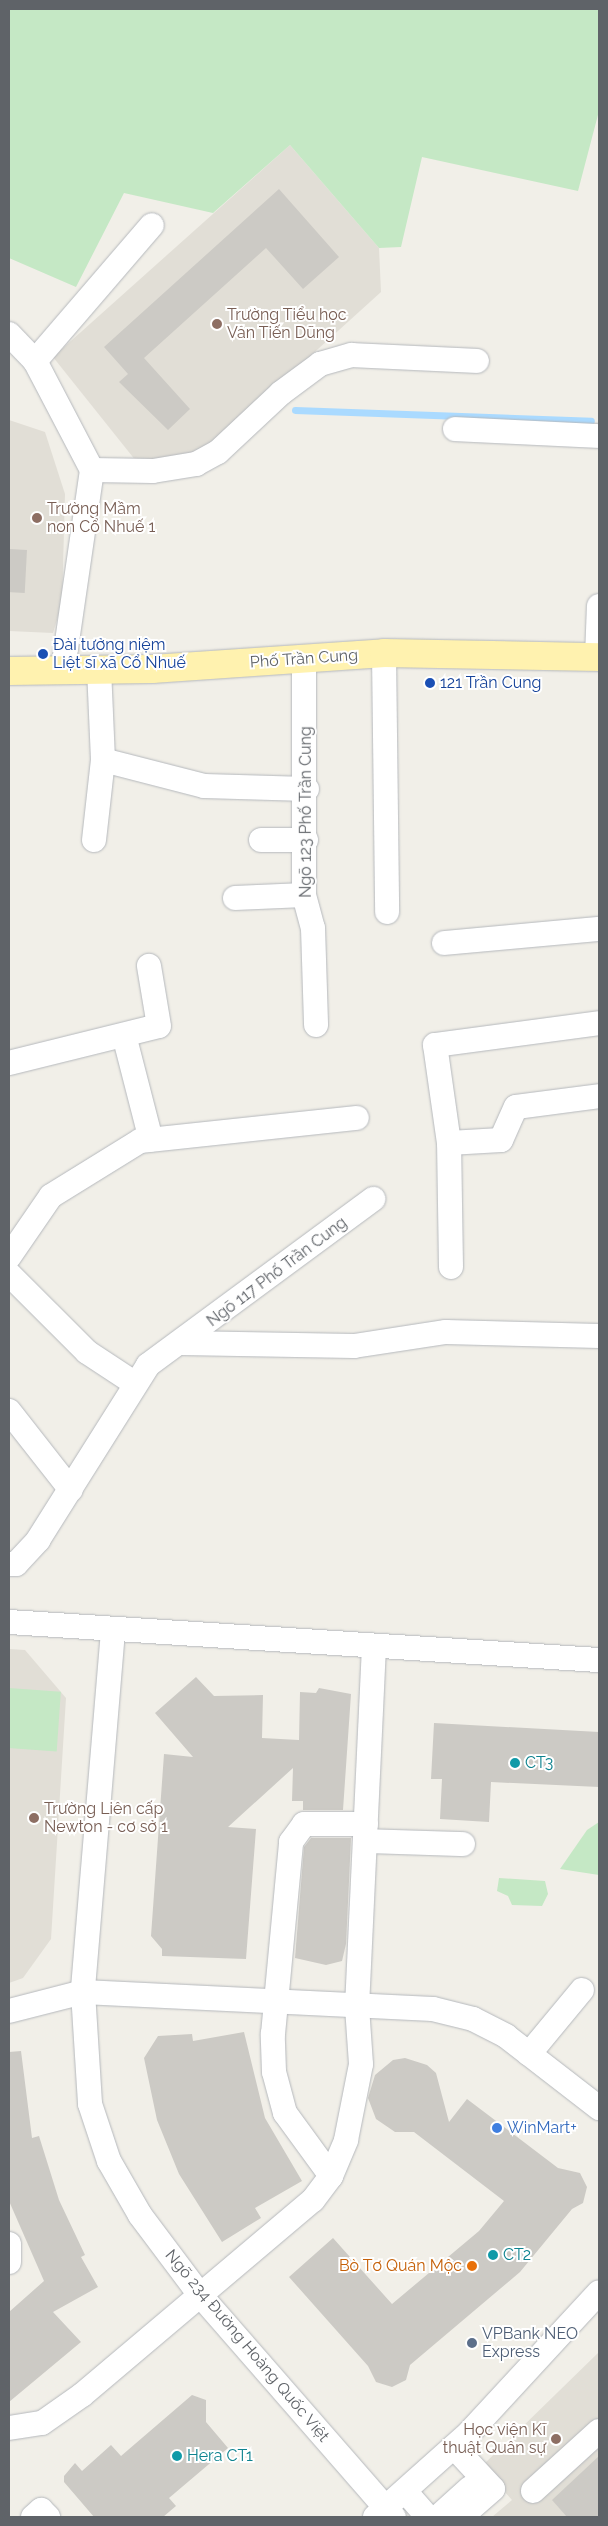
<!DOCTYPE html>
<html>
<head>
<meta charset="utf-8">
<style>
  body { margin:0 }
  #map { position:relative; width:608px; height:2526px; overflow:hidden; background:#f1efe8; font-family:Raleway,sans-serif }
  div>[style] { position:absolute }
  .education>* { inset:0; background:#e1ded6 }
  .green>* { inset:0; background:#c5e8c5; transform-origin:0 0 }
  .stream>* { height:7px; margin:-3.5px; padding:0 3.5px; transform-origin:3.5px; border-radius:3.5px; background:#aadaff }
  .building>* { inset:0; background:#cccac5; transform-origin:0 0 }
  .roads { filter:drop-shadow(0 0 1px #b5b8bc) drop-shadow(0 0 1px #b5b8bc) }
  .minor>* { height:24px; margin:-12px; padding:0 12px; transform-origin:12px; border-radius:12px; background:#fff }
  .major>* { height:28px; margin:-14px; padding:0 14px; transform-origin:14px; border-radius:14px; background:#fff2af }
  .dots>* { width:14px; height:14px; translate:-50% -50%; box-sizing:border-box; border:2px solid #fff; border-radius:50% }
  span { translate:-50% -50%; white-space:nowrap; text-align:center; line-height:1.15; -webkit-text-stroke:4px #fff; paint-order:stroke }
  .education-label { font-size:16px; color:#785e54 }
  .left { translate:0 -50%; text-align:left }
  .right { translate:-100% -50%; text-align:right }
  .transit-label { font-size:16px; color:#164399 }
  .street-label { font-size:16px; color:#5f6368 }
  .culture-label { font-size:16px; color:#0d838f }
  .shop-label { font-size:16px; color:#366cbe }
  .food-label { font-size:16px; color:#c56008 }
  .service-label { font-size:16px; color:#4e5e75 }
  .frame { position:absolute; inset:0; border:10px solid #5f6368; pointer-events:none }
</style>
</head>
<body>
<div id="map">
  <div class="education">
    <div style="clip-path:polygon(290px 145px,379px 248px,381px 292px,202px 454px,140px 466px,53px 357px)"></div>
    <div style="clip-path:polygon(9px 420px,45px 432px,65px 494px,62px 603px,53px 633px,9px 631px)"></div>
    <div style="clip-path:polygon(9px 1649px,25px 1650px,66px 1698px,51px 1939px,23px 1978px,9px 1983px)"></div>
    <div style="clip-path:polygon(599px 2352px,599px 2517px,492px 2517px,512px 2500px,482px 2466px)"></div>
  </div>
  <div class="green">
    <div style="clip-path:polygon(9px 9px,599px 9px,599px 111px,578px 191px,422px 157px,401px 247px,379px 248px,290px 145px,213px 213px,124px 193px,76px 287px,9px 258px)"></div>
    <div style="left:9px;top:1688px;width:52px;height:60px;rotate:4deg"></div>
    <div style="clip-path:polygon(599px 1822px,599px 1875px,560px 1869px,587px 1830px)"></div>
    <div style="clip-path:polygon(499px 1878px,545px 1881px,548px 1894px,542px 1906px,512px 1905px,508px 1896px,497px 1891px)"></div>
  </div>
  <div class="stream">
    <div style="left:295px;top:410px;width:296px;rotate:2.1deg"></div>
  </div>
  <div class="building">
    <div style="clip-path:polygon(279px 189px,339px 257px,303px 289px,266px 248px,144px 358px,190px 409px,168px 430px,119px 382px,128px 374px,104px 347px)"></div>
    <div style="left:9px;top:549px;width:18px;height:43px;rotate:3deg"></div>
    <div style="clip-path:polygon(196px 1677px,214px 1696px,263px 1695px,262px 1738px,299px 1740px,300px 1692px,316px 1693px,319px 1688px,351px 1694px,343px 1810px,303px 1810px,303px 1801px,292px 1801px,293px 1768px,228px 1827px,256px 1829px,246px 1959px,162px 1956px,162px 1949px,151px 1936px,164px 1754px,193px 1757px,155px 1713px)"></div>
    <div style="clip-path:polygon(434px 1723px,599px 1732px,599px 1787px,491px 1782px,489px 1822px,440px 1819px,442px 1779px,431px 1779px)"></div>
    <div style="clip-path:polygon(311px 1838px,351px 1838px,346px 1944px,342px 1961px,326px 1965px,295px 1958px,304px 1847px)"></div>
    <div style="clip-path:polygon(244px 2032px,265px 2118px,302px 2181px,255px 2208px,261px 2218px,222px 2242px,179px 2174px,157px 2120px,144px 2058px,158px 2036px,192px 2034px,193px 2041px)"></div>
    <div style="clip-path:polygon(21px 2051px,32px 2138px,39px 2136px,59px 2200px,85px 2255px,81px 2257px,98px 2287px,53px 2312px,81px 2342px,9px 2402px,9px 2312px,44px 2281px,9px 2201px,9px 2052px)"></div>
    <div style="clip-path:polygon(405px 2058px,427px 2065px,436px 2073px,449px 2122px,467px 2099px,558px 2168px,580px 2173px,587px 2187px,583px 2203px,572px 2209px,520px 2272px,410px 2365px,406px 2380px,392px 2387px,376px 2382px,368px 2366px,289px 2277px,333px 2238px,392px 2304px,479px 2231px,504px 2201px,414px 2132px,395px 2132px,376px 2119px,368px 2098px,375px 2075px,393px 2060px)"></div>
    <div style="clip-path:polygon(192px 2395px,206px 2400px,206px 2422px,228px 2448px,169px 2498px,176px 2506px,163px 2517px,94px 2517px,64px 2482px,64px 2476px,75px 2463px,82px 2471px,111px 2445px,121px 2456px)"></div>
    <div style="clip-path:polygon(599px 2456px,599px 2517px,567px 2517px,552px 2500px)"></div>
  </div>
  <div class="roads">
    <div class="minor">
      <div style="left:9px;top:334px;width:37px;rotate:46deg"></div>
      <div style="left:455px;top:429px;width:144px;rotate:2.8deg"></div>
      <div style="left:92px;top:470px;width:61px;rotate:0.9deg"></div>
      <div style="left:153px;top:471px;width:44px;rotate:-9.2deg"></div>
      <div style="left:196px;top:464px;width:25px;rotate:-29deg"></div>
      <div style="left:218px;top:452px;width:86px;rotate:-43.1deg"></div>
      <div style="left:281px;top:393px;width:49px;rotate:-36.6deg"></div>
      <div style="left:320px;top:364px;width:33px;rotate:-16deg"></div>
      <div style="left:352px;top:355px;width:125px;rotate:2.7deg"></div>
      <div style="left:384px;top:653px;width:259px;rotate:89.3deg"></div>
      <div style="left:597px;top:657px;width:51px;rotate:-87.8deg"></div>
      <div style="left:304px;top:659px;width:236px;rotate:90deg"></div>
      <div style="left:304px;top:895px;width:34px;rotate:75deg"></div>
      <div style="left:313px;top:928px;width:97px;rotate:88.2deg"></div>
      <div style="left:63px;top:669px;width:201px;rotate:-81.7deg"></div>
      <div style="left:92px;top:470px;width:123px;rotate:-117.6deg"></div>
      <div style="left:35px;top:361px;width:179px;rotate:-49.3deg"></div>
      <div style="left:103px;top:760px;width:104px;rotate:14.4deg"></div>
      <div style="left:204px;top:786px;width:103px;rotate:1.7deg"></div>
      <div style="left:94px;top:840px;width:81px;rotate:-83.6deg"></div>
      <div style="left:103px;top:760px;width:91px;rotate:-92.5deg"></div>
      <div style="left:261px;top:840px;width:45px"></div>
      <div style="left:235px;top:898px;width:69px;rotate:-2.5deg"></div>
      <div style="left:444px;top:943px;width:156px;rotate:-5.2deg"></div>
      <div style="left:124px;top:1035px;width:108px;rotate:75.6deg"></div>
      <div style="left:9px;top:1063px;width:154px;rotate:-13.9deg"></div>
      <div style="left:159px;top:1026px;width:61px;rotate:-99.5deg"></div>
      <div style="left:449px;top:1143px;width:52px;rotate:-3.3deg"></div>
      <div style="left:501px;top:1140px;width:36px;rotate:-66deg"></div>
      <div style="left:516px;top:1107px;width:84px;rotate:-7.5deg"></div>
      <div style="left:9px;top:1257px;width:74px;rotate:-55.5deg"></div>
      <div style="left:51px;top:1196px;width:105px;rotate:-31.7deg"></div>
      <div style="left:140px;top:1141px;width:218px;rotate:-6.1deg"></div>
      <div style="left:451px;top:1267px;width:124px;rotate:-90.9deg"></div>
      <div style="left:449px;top:1143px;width:99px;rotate:-98.1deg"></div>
      <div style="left:435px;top:1045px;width:165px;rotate:-7.6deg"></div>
      <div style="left:9px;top:1274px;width:110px;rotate:45deg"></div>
      <div style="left:87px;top:1352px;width:56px;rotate:33.4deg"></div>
      <div style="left:181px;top:1343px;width:173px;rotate:1deg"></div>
      <div style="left:354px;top:1346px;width:93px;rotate:-8.7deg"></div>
      <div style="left:446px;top:1332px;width:153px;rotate:1.5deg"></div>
      <div style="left:9px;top:1411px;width:100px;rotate:51.9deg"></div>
      <div style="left:9px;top:1564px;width:7px"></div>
      <div style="left:16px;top:1564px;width:33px;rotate:-47deg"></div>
      <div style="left:38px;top:1540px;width:207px;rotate:-57.8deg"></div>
      <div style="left:148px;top:1365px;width:280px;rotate:-36.4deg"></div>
      <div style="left:9px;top:1622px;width:591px;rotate:3.69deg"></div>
      <div style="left:113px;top:1631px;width:362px;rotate:94.8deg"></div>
      <div style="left:83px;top:1992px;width:112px;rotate:86.4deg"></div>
      <div style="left:90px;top:2104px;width:60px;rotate:71.6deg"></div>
      <div style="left:109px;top:2161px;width:62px;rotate:60.1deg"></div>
      <div style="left:140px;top:2215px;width:100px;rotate:53.1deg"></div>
      <div style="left:200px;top:2295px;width:295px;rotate:48.9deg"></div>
      <div style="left:365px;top:1841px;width:98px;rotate:1.8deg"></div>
      <div style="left:9px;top:2011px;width:76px;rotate:-14.4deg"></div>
      <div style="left:83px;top:1992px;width:350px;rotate:2.8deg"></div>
      <div style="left:433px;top:2009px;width:41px;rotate:14deg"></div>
      <div style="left:473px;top:2019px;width:37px;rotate:27deg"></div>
      <div style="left:506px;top:2036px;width:118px;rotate:37.7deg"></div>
      <div style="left:529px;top:2054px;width:83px;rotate:-50.4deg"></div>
      <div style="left:331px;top:2176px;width:78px;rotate:-126.1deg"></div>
      <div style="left:285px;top:2113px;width:42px;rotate:-105deg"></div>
      <div style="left:274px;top:2072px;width:38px;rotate:-92deg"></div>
      <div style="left:273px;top:2034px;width:193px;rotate:-84.6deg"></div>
      <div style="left:291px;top:1842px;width:22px;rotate:-54deg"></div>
      <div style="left:304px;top:1824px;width:62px"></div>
      <div style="left:9px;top:2244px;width:18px;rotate:90deg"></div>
      <div style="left:9px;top:2428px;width:33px;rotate:-9deg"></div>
      <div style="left:42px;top:2423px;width:49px;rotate:-35deg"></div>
      <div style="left:82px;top:2395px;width:302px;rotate:-40.2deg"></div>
      <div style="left:313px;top:2200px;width:30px;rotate:-53deg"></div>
      <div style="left:331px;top:2176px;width:39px;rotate:-67deg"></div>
      <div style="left:346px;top:2140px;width:77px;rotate:-78.8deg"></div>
      <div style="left:361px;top:2064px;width:57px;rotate:-94deg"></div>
      <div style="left:357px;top:2007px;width:361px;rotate:-87.3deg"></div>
      <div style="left:454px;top:2447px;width:57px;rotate:47.1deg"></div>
      <div style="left:493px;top:2489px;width:43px;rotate:138.8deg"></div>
      <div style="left:405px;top:2491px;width:35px;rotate:49deg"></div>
      <div style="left:533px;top:2491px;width:89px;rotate:-42.3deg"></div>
      <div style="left:33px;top:2517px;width:11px;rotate:-41deg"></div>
      <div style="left:41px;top:2510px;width:10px;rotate:45deg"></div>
      <div style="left:375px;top:2517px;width:127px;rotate:-41.8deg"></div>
      <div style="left:470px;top:2432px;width:190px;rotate:-47.3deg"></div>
      <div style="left:438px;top:2517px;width:43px;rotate:-42.2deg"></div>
    </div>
    <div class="major">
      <div style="left:9px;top:671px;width:143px;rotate:-0.8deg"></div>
      <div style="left:152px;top:669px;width:233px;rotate:-3.9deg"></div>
      <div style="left:384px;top:653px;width:215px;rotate:1.1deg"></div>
    </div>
  </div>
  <div class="dots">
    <div style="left:217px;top:324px;background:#8d6e63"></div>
    <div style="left:37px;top:518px;background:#8d6e63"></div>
    <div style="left:43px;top:654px;background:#1a4fb4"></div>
    <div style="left:430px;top:683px;background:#1a4fb4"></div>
    <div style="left:515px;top:1763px;background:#0f9aa8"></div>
    <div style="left:34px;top:1818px;background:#8d6e63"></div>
    <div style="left:497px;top:2128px;background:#3f7fe0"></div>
    <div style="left:493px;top:2255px;background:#0f9aa8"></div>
    <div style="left:472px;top:2266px;background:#e8710a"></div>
    <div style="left:472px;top:2343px;background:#5c6f8a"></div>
    <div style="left:556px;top:2439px;background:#8d6e63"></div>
    <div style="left:177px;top:2456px;background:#0f9aa8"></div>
  </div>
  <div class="education-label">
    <span class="left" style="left:227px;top:324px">Trường Tiểu học<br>Văn Tiến Dũng</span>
    <span class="left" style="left:47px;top:518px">Trường Mầm<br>non Cổ Nhuế 1</span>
    <span class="left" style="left:44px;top:1818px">Trường Liên cấp<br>Newton - cơ sở 1</span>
    <span class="right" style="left:546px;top:2439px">Học viện Kĩ<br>thuật Quân sự</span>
  </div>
  <div class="transit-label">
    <span class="left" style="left:53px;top:654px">Đài tưởng niệm<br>Liệt sĩ xã Cổ Nhuế</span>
    <span class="left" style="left:440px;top:683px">121 Trần Cung</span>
  </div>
  <div class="street-label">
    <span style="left:304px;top:659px;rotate:-4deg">Phố Trần Cung</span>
    <span style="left:306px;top:812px;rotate:-90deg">Ngõ 123 Phố Trần Cung</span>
    <span style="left:277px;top:1272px;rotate:-37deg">Ngõ 117 Phố Trần Cung</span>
    <span style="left:247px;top:2346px;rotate:50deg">Ngõ 234 Đường Hoàng Quốc Việt</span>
  </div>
  <div class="culture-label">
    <span class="left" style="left:525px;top:1763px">CT3</span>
    <span class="left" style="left:503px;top:2255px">CT2</span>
    <span class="left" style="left:187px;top:2456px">Hera CT1</span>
  </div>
  <div class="shop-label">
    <span class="left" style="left:507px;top:2128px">WinMart+</span>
  </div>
  <div class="food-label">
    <span class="right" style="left:462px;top:2266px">Bò Tơ Quán Mộc</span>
  </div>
  <div class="service-label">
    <span class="left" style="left:482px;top:2343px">VPBank NEO<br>Express</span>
  </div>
  <div class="frame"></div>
</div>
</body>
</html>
